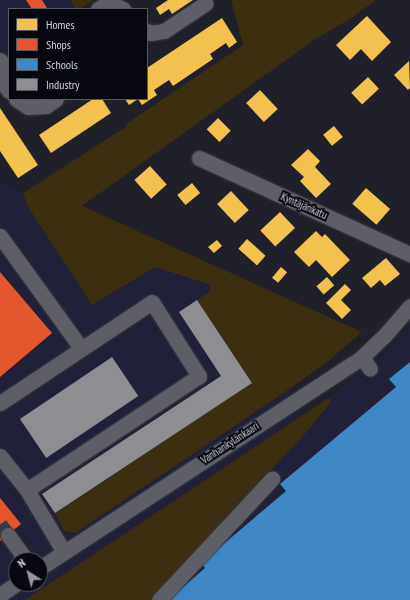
<!DOCTYPE html>
<html>
<head>
<meta charset="utf-8">
<style>
  body { margin:0 }
  #map { position:relative; width:410px; height:600px; overflow:hidden; background:#20202a; font-family:"PT Sans Narrow",sans-serif }
  div>[style] { position:absolute }
  .built>* { inset:0; background:#202038 }
  .green>* { inset:0; background:#3b2e11 }
  .homes>* { inset:0; background:#f2c14e; transform-origin:0 0 }
  .shops>* { inset:0; background:#e4572e }
  .schools>* { inset:0; background:#3f88c5 }
  .industry>* { inset:0; background:#8d8d92; transform-origin:0 0 }
  .minor-tunnel>* { height:15px; margin-top:-7.5px; transform-origin:0; background:repeating-linear-gradient(90deg,#3b3b45 0 15px,transparent 0 23px) }
  .roads { filter:drop-shadow(0 0 1px #3b3b43) drop-shadow(0 0 1px #3b3b43) }
  .minor>* { height:15px; margin:-7.5px; padding:0 7.5px; transform-origin:7.5px; border-radius:7.5px; background:#5d5e66 }
  span { translate:-50% -50%; white-space:nowrap; text-align:center; line-height:1.15; -webkit-text-stroke:4px #07070f; paint-order:stroke }
  .street-label { font-size:11px; color:#d2d4e1 }
  .legend { position:absolute; left:8px; top:8px; width:140px; height:92px; box-sizing:border-box; background:#07070f; border:1px solid #585963; margin:0; padding:5px 7px; list-style:none; font-size:12px; color:#d2d4e1 }
  .legend li { display:flex; align-items:center; gap:8px; height:20px }
  .legend b { width:20px; border:1px solid #585963 }
  .north { position:absolute; left:8px; top:552px; width:40px; height:40px; box-sizing:border-box; background:#07070f; border:1px solid #585963; border-radius:50%; rotate:324deg; font-size:11px; font-weight:700; line-height:16px; text-align:center; color:#d2d4e1 }
  .north::after { content:''; display:block; margin:auto; width:14px; height:18px; background:#9495a1; clip-path:polygon(50% 0,100% 100%,50% 72%,0 100%) }
</style>
</head>
<body>
<div id="map">
  <div class="built">
    <div style="clip-path:polygon(0 0,70px 0,76px 9px,9px 9px,9px 54px,0 61px)"></div>
    <div style="clip-path:polygon(evenodd,0 181px,23px 193px,28px 207px,92px 305px,155px 267px,211px 285px,288px 390px,303px 415px,327px 399px,402px 342px,403px 337px,410px 329px,410px 600px,0 600px,0 181px,16px 560px,40px 560px,40px 584px,16px 584px,16px 560px)"></div>
  </div>
  <div class="green">
    <div style="clip-path:polygon(70px 0,94px 0,80px 9px,76px 9px)"></div>
    <div style="clip-path:polygon(231px 0,376px 0,350px 19px,317px 38px,82px 206px,362px 332px,327px 362px,288px 390px,75px 533px,64px 531px,55px 513px,252px 382px,197px 300px,209px 292px,211px 285px,155px 267px,92px 305px,28px 207px,23px 193px,127px 126px,126px 124px,243px 45px)"></div>
    <div style="clip-path:polygon(327px 399px,331px 399px,328px 406px,304px 435px,150px 600px,25px 600px)"></div>
  </div>
  <div class="homes">
    <div style="clip-path:polygon(168px 0,193px 0,172px 14px,169px 9px,160px 15px,156px 8px)"></div>
    <div style="clip-path:polygon(367px 16px,391px 42px,372px 61px,361px 49px,350px 60px,336px 45px)"></div>
    <div style="clip-path:polygon(222px 18px,237px 42px,229px 48px,226px 43px,210px 54px,213px 59px,173px 86px,169px 80px,154px 90px,157px 95px,142px 105px,138px 99px,129px 105px,125px 99px,147px 99px,147px 68px)"></div>
    <div style="clip-path:polygon(409px 61px,410px 88px,408px 90px,394px 75px)"></div>
    <div style="left:368px;top:77px;width:16px;height:23px;rotate:47deg"></div>
    <div style="left:260px;top:90px;width:26px;height:19px;rotate:47deg"></div>
    <div style="clip-path:polygon(93px 99px,102px 99px,111px 113px,51px 153px,39px 135px)"></div>
    <div style="clip-path:polygon(0 108px,38px 165px,18px 178px,0 151px)"></div>
    <div style="left:218px;top:118px;width:18px;height:16px;rotate:45deg"></div>
    <div style="left:334px;top:126px;width:14px;height:14px;rotate:51deg"></div>
    <div style="clip-path:polygon(308px 149px,320px 161px,315px 167px,331px 184px,316px 198px,300px 181px,304px 177px,291px 165px)"></div>
    <div style="left:150px;top:166px;width:25px;height:21px;rotate:48deg"></div>
    <div style="left:192px;top:183px;width:13px;height:19px;rotate:51deg"></div>
    <div style="left:366px;top:188px;width:32px;height:21px;rotate:41deg"></div>
    <div style="left:231px;top:191px;width:26px;height:19px;rotate:47deg"></div>
    <div style="left:280px;top:212px;width:22px;height:27px;rotate:47deg"></div>
    <div style="clip-path:polygon(316px 231px,322px 237px,325px 234px,350px 260px,332px 277px,316px 260px,309px 267px,294px 252px)"></div>
    <div style="left:247px;top:239px;width:25px;height:13px;rotate:42deg"></div>
    <div style="clip-path:polygon(217px 240px,222px 246px,214px 253px,208px 247px)"></div>
    <div style="clip-path:polygon(386px 258px,400px 274px,385px 286px,380px 280px,371px 288px,362px 278px)"></div>
    <div style="left:281px;top:267px;width:8px;height:14px;rotate:40deg"></div>
    <div style="left:327px;top:277px;width:11px;height:14px;rotate:49deg"></div>
    <div style="clip-path:polygon(345px 284px,351px 290px,341px 300px,351px 310px,342px 319px,326px 303px)"></div>
  </div>
  <div class="shops">
    <div style="clip-path:polygon(26px 0,42px 0,47px 8px,32px 9px)"></div>
    <div style="clip-path:polygon(0 272px,52px 333px,0 377px)"></div>
    <div style="clip-path:polygon(0 498px,21px 524px,0 541px)"></div>
  </div>
  <div class="schools">
    <div style="clip-path:polygon(410px 362px,410px 600px,168px 600px,205px 568px,201px 563px,286px 491px,280px 484px,396px 387px,389px 379px)"></div>
  </div>
  <div class="industry">
    <div style="clip-path:polygon(197px 300px,252px 383px,55px 513px,42px 494px,221px 376px,179px 312px)"></div>
    <div style="left:112px;top:357px;width:47px;height:111px;rotate:56deg"></div>
  </div>
  <div class="minor-tunnel">
    <div style="left:0;top:524px;width:14px;rotate:54deg"></div>
  </div>
  <div class="roads">
    <div class="minor">
      <div style="left:109px;top:2px;width:16px;rotate:27deg"></div>
      <div style="left:98px;top:9px;width:17px;rotate:-33deg"></div>
      <div style="left:147px;top:31px;width:4px;rotate:27deg"></div>
      <div style="left:151px;top:33px;width:13px;rotate:-9deg"></div>
      <div style="left:164px;top:31px;width:50px;rotate:-33.7deg"></div>
      <div style="left:0;top:60px;width:11px;rotate:56deg"></div>
      <div style="left:0;top:79px;width:15px;rotate:53deg"></div>
      <div style="left:16px;top:99px;width:14px;rotate:34deg"></div>
      <div style="left:28px;top:107px;width:18px;rotate:-3deg"></div>
      <div style="left:46px;top:106px;width:12px;rotate:-35deg"></div>
      <div style="left:199px;top:158px;width:232px;rotate:24.5deg"></div>
      <div style="left:0;top:236px;width:138px;rotate:54.1deg"></div>
      <div style="left:362px;top:357px;width:14px;rotate:56deg"></div>
      <div style="left:0;top:403px;width:182px;rotate:-33.6deg"></div>
      <div style="left:152px;top:302px;width:88px;rotate:57.6deg"></div>
      <div style="left:199px;top:376px;width:206px;rotate:146.5deg"></div>
      <div style="left:0;top:456px;width:43px;rotate:51.5deg"></div>
      <div style="left:27px;top:490px;width:72px;rotate:59.2deg"></div>
      <div style="left:8px;top:535px;width:31px;rotate:54deg"></div>
      <div style="left:40px;top:568px;width:385px;rotate:-33.2deg"></div>
      <div style="left:362px;top:357px;width:32px;rotate:-44deg"></div>
      <div style="left:385px;top:335px;width:38px;rotate:-49deg"></div>
      <div style="left:0;top:595px;width:19px;rotate:-35deg"></div>
      <div style="left:159px;top:600px;width:166px;rotate:-47deg"></div>
    </div>
  </div>
  <div class="street-label">
    <span style="left:304px;top:206px;rotate:24deg">Kyntäjänkatu</span>
    <span style="left:230px;top:443px;rotate:-33deg">Vanhankylänkaari</span>
  </div>
  <ul class="legend">
  <li><b style="height:11px;background:#f2c14e"></b>Homes</li>
  <li><b style="height:11px;background:#e4572e"></b>Shops</li>
  <li><b style="height:11px;background:#3f88c5"></b>Schools</li>
  <li><b style="height:11px;background:#8d8d92"></b>Industry</li>
  </ul>
  <div class="north">N</div>
</div>
</body>
</html>
